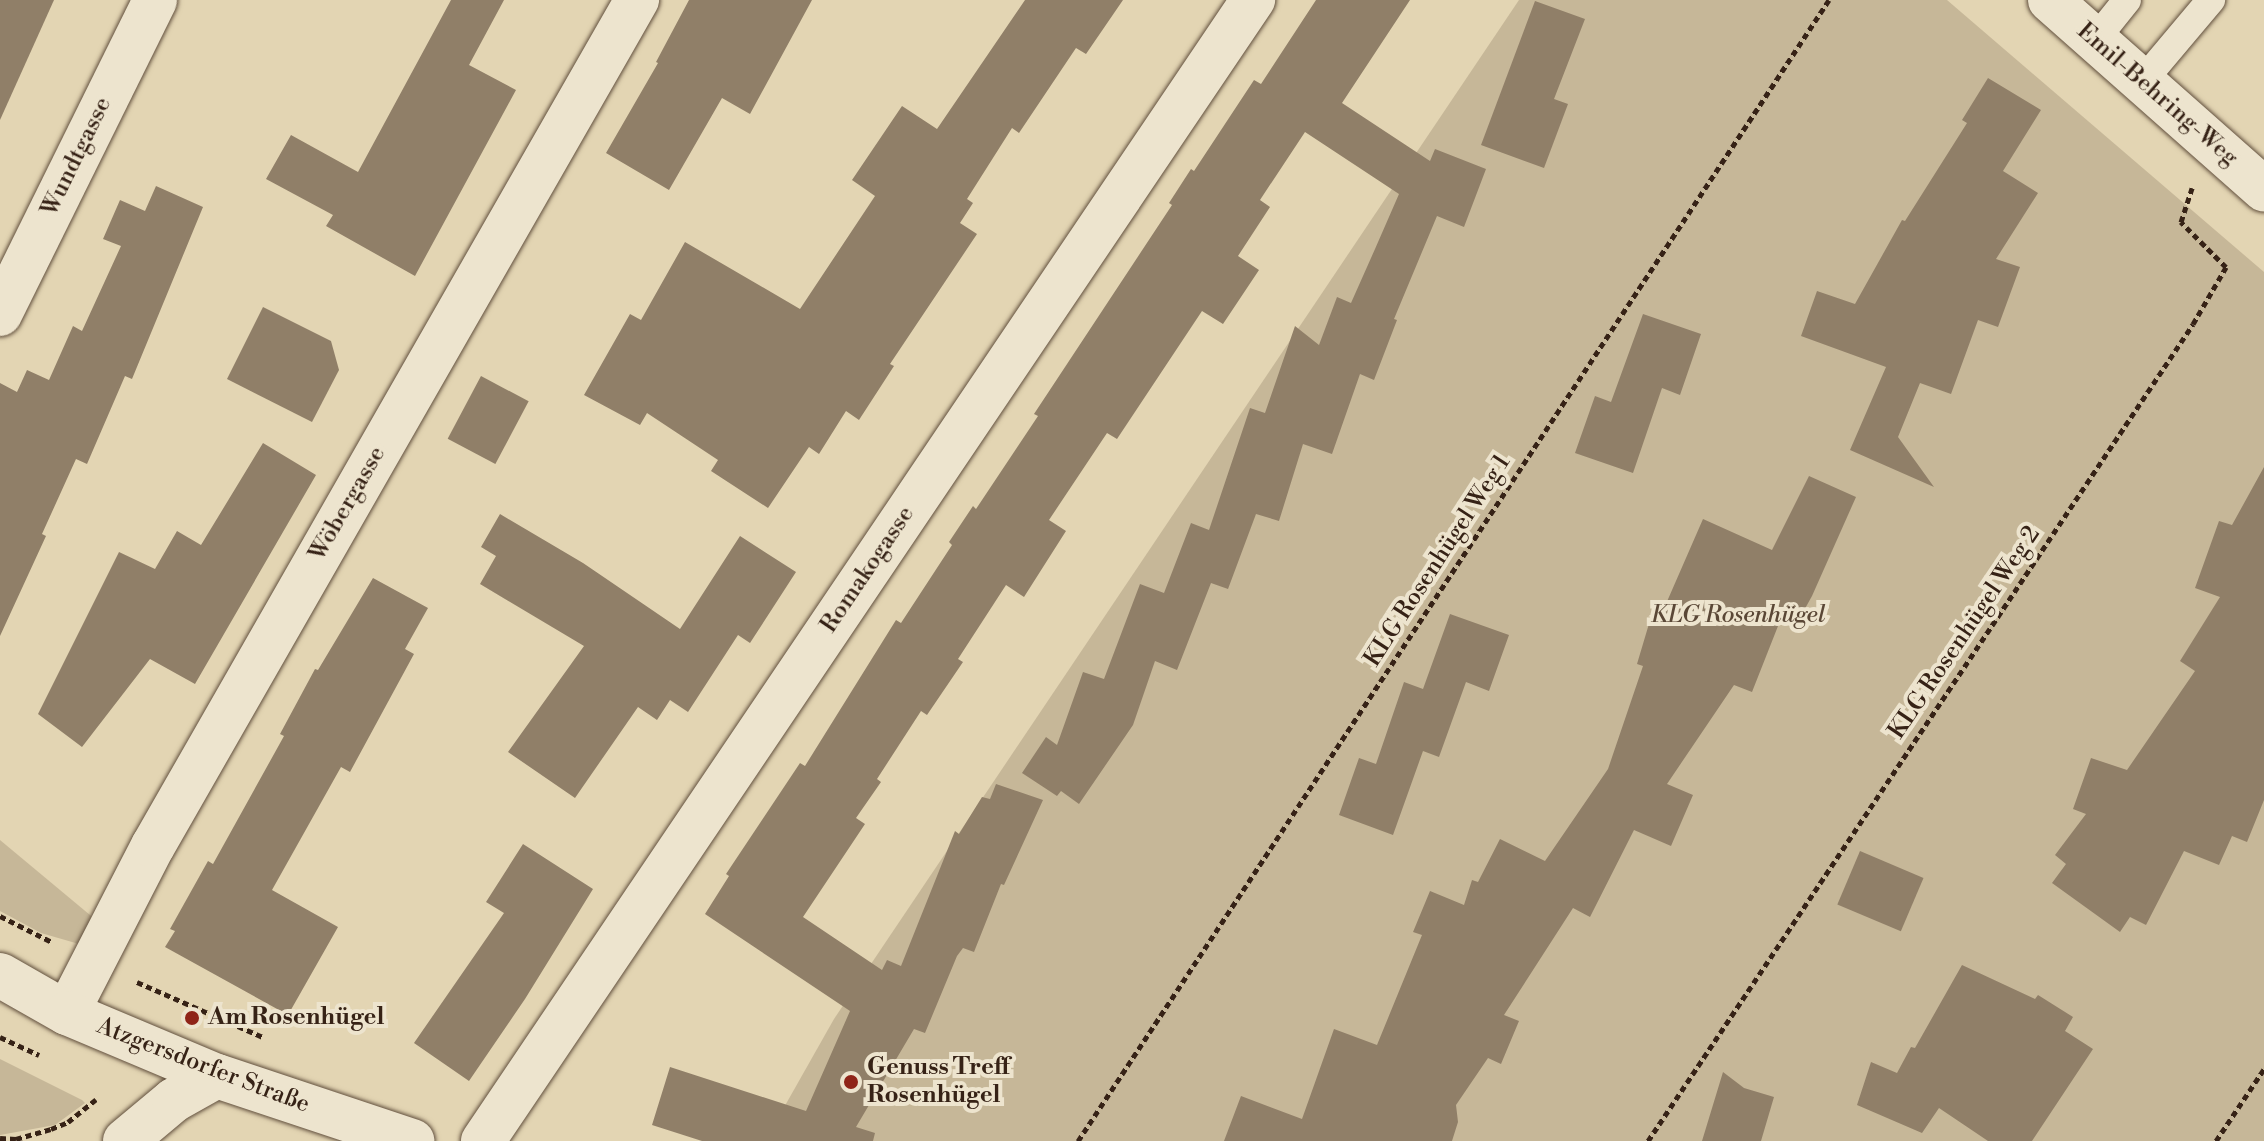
<!DOCTYPE html>
<html>
<head>
<meta charset="utf-8">
<style>
  body { margin:0 }
  #map { position:relative; width:2264px; height:1141px; overflow:hidden; background:#e3d5b3; font-family:"Libre Bodoni",serif }
  div>[style] { position:absolute }
  .green>* { inset:0; background:#c6b798 }
  .building>* { inset:0; background:#907f68; transform-origin:0 0 }
  .path>* { height:5px; margin-top:-2.5px; transform-origin:0; background:repeating-linear-gradient(90deg,#362216 0 6px,transparent 0 10px) }
  .roads { filter:drop-shadow(0 0 2px #614f3d) drop-shadow(0 0 2px #614f3d) }
  .lane>* { height:28px; margin:-14px; padding:0 14px; transform-origin:14px; border-radius:14px; background:#ede4ce }
  .street>* { height:44px; margin:-22px; padding:0 22px; transform-origin:22px; border-radius:22px; background:#ede4ce }
  .secondary>* { height:44px; margin:-22px; padding:0 22px; transform-origin:22px; border-radius:22px; background:#ede4ce }
  .dots>* { width:22px; height:22px; translate:-50% -50%; box-sizing:border-box; border:4px solid #ede4ce; border-radius:50% }
  span { translate:-50% -50%; white-space:nowrap; text-align:center; line-height:1.15; -webkit-text-stroke:8px #ede4ce; paint-order:stroke }
  .street-label { font-size:24px; color:#362216 }
  .park-label { font-size:24px; color:#5a4736; font-style:italic }
  .poi-label { font-size:24px; color:#362216; font-weight:700 }
  .left { translate:0 -50%; text-align:left }
</style>
</head>
<body>
<div id="map">
  <div class="green">
    <div style="clip-path:polygon(1519px 0,1947px 0,2264px 272px,2264px 1141px,765px 1141px,834px 1019px)"></div>
    <div style="clip-path:polygon(0 840px,96px 920px,79px 944px,41px 933px,0 911px)"></div>
    <div style="clip-path:polygon(0 1059px,82px 1100px,85px 1103px,55px 1125px,0 1135px)"></div>
  </div>
  <div class="building">
    <div style="clip-path:polygon(0 0,54px 0,0 120px)"></div>
    <div style="clip-path:polygon(451px 0,504px 0,469px 65px,516px 90px,415px 276px,326px 226px,333px 215px,266px 179px,291px 135px,358px 172px)"></div>
    <div style="clip-path:polygon(689px 0,812px 0,750px 114px,722px 98px,669px 190px,606px 153px,658px 63px,656px 62px)"></div>
    <div style="clip-path:polygon(1025px 0,1123px 0,1086px 54px,1076px 48px,1019px 133px,1012px 128px,967px 199px,973px 203px,960px 223px,977px 234px,890px 364px,894px 366px,859px 420px,846px 411px,819px 454px,809px 447px,768px 508px,711px 471px,718px 460px,647px 413px,640px 425px,584px 395px,630px 314px,641px 320px,685px 242px,800px 309px,875px 196px,852px 180px,902px 106px,937px 129px)"></div>
    <div style="clip-path:polygon(1316px 0,1410px 0,1342px 103px,1430px 161px,1435px 149px,1486px 169px,1464px 227px,1437px 216px,1394px 319px,1397px 320px,1374px 380px,1360px 374px,1332px 454px,1303px 444px,1279px 521px,1256px 514px,1228px 589px,1211px 583px,1177px 670px,1155px 661px,1133px 725px,1079px 804px,1061px 791px,1057px 796px,1022px 773px,1046px 737px,1057px 745px,1083px 672px,1104px 679px,1140px 584px,1164px 593px,1191px 523px,1209px 530px,1250px 408px,1265px 413px,1295px 326px,1319px 345px,1337px 297px,1351px 303px,1375px 249px,1399px 194px,1305px 132px,1260px 200px,1270px 207px,1238px 256px,1259px 270px,1223px 324px,1202px 311px,1117px 439px,1107px 433px,1049px 520px,1066px 531px,1024px 597px,1006px 585px,958px 659px,963px 662px,927px 715px,921px 711px,877px 779px,881px 782px,856px 818px,865px 824px,803px 917px,882px 970px,887px 960px,901px 966px,955px 831px,959px 834px,982px 797px,990px 799px,996px 784px,1043px 800px,1004px 885px,1001px 884px,974px 952px,963px 948px,957px 956px,925px 1033px,914px 1029px,856px 1127px,875px 1133px,873px 1141px,702px 1141px,652px 1125px,670px 1067px,806px 1111px,850px 1011px,705px 914px,729px 876px,726px 874px,800px 763px,805px 766px,896px 620px,901px 623px,952px 545px,949px 542px,973px 506px,976px 509px,1038px 416px,1034px 414px,1172px 205px,1169px 203px,1191px 169px,1194px 171px,1254px 80px,1261px 84px)"></div>
    <div style="clip-path:polygon(1535px 1px,1585px 19px,1554px 99px,1568px 104px,1544px 168px,1481px 145px)"></div>
    <div style="clip-path:polygon(1988px 78px,2041px 110px,2003px 171px,2038px 193px,1996px 259px,2020px 267px,1998px 327px,1978px 320px,1951px 394px,1920px 383px,1898px 437px,1934px 487px,1850px 450px,1886px 367px,1801px 336px,1817px 291px,1855px 304px,1902px 220px,1905px 221px,1967px 123px,1962px 120px)"></div>
    <div style="clip-path:polygon(156px 186px,203px 207px,132px 379px,125px 376px,87px 464px,76px 459px,42px 534px,46px 536px,0 636px,0 383px,17px 392px,27px 370px,49px 380px,73px 326px,82px 331px,121px 246px,103px 239px,120px 200px,145px 211px)"></div>
    <div style="clip-path:polygon(263px 307px,331px 341px,339px 370px,312px 422px,227px 379px)"></div>
    <div style="clip-path:polygon(1643px 314px,1701px 334px,1680px 395px,1662px 388px,1633px 473px,1575px 453px,1595px 396px,1611px 402px)"></div>
    <div style="left:481px;top:376px;width:54px;height:71px;rotate:28deg"></div>
    <div style="clip-path:polygon(263px 443px,316px 475px,195px 684px,150px 659px,82px 747px,38px 714px,119px 552px,155px 569px,177px 531px,201px 545px)"></div>
    <div style="clip-path:polygon(2264px 467px,2264px 800px,2247px 842px,2232px 836px,2219px 865px,2184px 851px,2146px 925px,2130px 917px,2120px 932px,2052px 883px,2066px 864px,2055px 855px,2086px 814px,2073px 809px,2091px 758px,2127px 770px,2195px 671px,2180px 661px,2220px 597px,2195px 588px,2219px 521px,2232px 525px)"></div>
    <div style="clip-path:polygon(1809px 476px,1856px 497px,1812px 596px,1797px 623px,1782px 616px,1752px 692px,1734px 685px,1667px 784px,1693px 795px,1671px 846px,1634px 830px,1590px 917px,1573px 908px,1504px 1015px,1519px 1021px,1501px 1064px,1488px 1058px,1456px 1105px,1458px 1122px,1452px 1141px,1224px 1141px,1241px 1096px,1302px 1119px,1334px 1029px,1377px 1045px,1422px 935px,1413px 932px,1430px 891px,1464px 905px,1472px 880px,1478px 882px,1500px 839px,1545px 861px,1608px 769px,1643px 666px,1637px 664px,1651px 617px,1662px 613px,1703px 519px,1772px 550px)"></div>
    <div style="clip-path:polygon(500px 514px,583px 563px,680px 629px,740px 536px,796px 572px,750px 643px,738px 635px,688px 712px,670px 700px,657px 720px,638px 707px,575px 798px,508px 752px,584px 646px,480px 584px,496px 556px,481px 547px)"></div>
    <div style="clip-path:polygon(373px 578px,428px 608px,405px 649px,414px 654px,350px 772px,341px 767px,272px 890px,338px 927px,288px 1015px,165px 947px,175px 931px,170px 929px,208px 861px,213px 864px,284px 736px,280px 734px,315px 669px,318px 670px)"></div>
    <div style="clip-path:polygon(1450px 614px,1509px 635px,1489px 691px,1466px 682px,1439px 757px,1423px 751px,1393px 835px,1339px 815px,1359px 758px,1376px 764px,1404px 682px,1423px 689px)"></div>
    <div style="clip-path:polygon(523px 844px,593px 889px,525px 999px,469px 1081px,414px 1043px,504px 913px,486px 902px)"></div>
    <div style="left:1860px;top:851px;width:69px;height:58px;rotate:23deg"></div>
    <div style="clip-path:polygon(1962px 965px,2035px 999px,2038px 995px,2073px 1017px,2065px 1031px,2093px 1049px,2032px 1141px,1988px 1141px,1939px 1108px,1922px 1133px,1857px 1105px,1871px 1062px,1897px 1073px,1911px 1047px,1915px 1048px)"></div>
    <div style="clip-path:polygon(1723px 1072px,1744px 1088px,1774px 1097px,1761px 1141px,1702px 1141px)"></div>
  </div>
  <div class="path">
    <div style="left:0;top:916px;width:58px;rotate:26.6deg"></div>
    <div style="left:137px;top:982px;width:137px;rotate:23.6deg"></div>
    <div style="left:0;top:1037px;width:43px;rotate:24.8deg"></div>
    <div style="left:0;top:1138px;width:16px;rotate:4deg"></div>
    <div style="left:16px;top:1139px;width:36px;rotate:-16deg"></div>
    <div style="left:51px;top:1129px;width:18px;rotate:-22deg"></div>
    <div style="left:68px;top:1122px;width:36px;rotate:-39deg"></div>
    <div style="left:1078px;top:1141px;width:1366px;rotate:-56.65deg"></div>
    <div style="left:1648px;top:1141px;width:982px;rotate:-56.29deg"></div>
    <div style="left:2193px;top:324px;width:66px;rotate:-59.9deg"></div>
    <div style="left:2226px;top:267px;width:64px;rotate:-135deg"></div>
    <div style="left:2181px;top:222px;width:36px;rotate:-72deg"></div>
    <div style="left:2216px;top:1141px;width:87px;rotate:-56.3deg"></div>
  </div>
  <div class="roads">
    <div class="lane">
      <div style="left:2095px;top:40px;width:51px;rotate:-51.3deg"></div>
      <div style="left:2141px;top:83px;width:109px;rotate:-49.9deg"></div>
    </div>
    <div class="street">
      <div style="left:2050px;top:0;width:286px;rotate:41.5deg"></div>
      <div style="left:67px;top:1013px;width:188px;rotate:-62.8deg"></div>
      <div style="left:153px;top:846px;width:975px;rotate:-60.23deg"></div>
      <div style="left:125px;top:1141px;width:64px;rotate:-39.9deg"></div>
      <div style="left:174px;top:1100px;width:49px;rotate:-29.2deg"></div>
      <div style="left:483px;top:1141px;width:1377px;rotate:-55.99deg"></div>
    </div>
    <div class="secondary">
      <div style="left:0;top:314px;width:350px;rotate:-63.7deg"></div>
      <div style="left:0;top:975px;width:77px;rotate:29.6deg"></div>
      <div style="left:67px;top:1013px;width:163px;rotate:22.8deg"></div>
      <div style="left:217px;top:1076px;width:206px;rotate:18.4deg"></div>
    </div>
  </div>
  <div class="dots">
    <div style="left:192px;top:1018px;background:#8f2418"></div>
    <div style="left:851px;top:1082px;background:#8f2418"></div>
  </div>
  <div class="street-label">
    <span style="left:2157px;top:95px;rotate:41deg">Emil-Behring-Weg</span>
    <span style="left:77px;top:157px;rotate:-64deg">Wundtgasse</span>
    <span style="left:348px;top:504px;rotate:-60deg">Wöbergasse</span>
    <span style="left:1438px;top:561px;rotate:-57deg">KLG Rosenhügel Weg 1</span>
    <span style="left:868px;top:570px;rotate:-56deg">Romakogasse</span>
    <span style="left:1965px;top:633px;rotate:-56deg">KLG Rosenhügel Weg 2</span>
    <span style="left:203px;top:1066px;rotate:21deg">Atzgersdorfer Straße</span>
  </div>
  <div class="park-label">
    <span style="left:1738px;top:616px">KLG Rosenhügel</span>
  </div>
  <div class="poi-label">
    <span class="left" style="left:208px;top:1018px">Am Rosenhügel</span>
    <span class="left" style="left:867px;top:1082px">Genuss Treff<br>Rosenhügel</span>
  </div>
</div>
</body>
</html>
